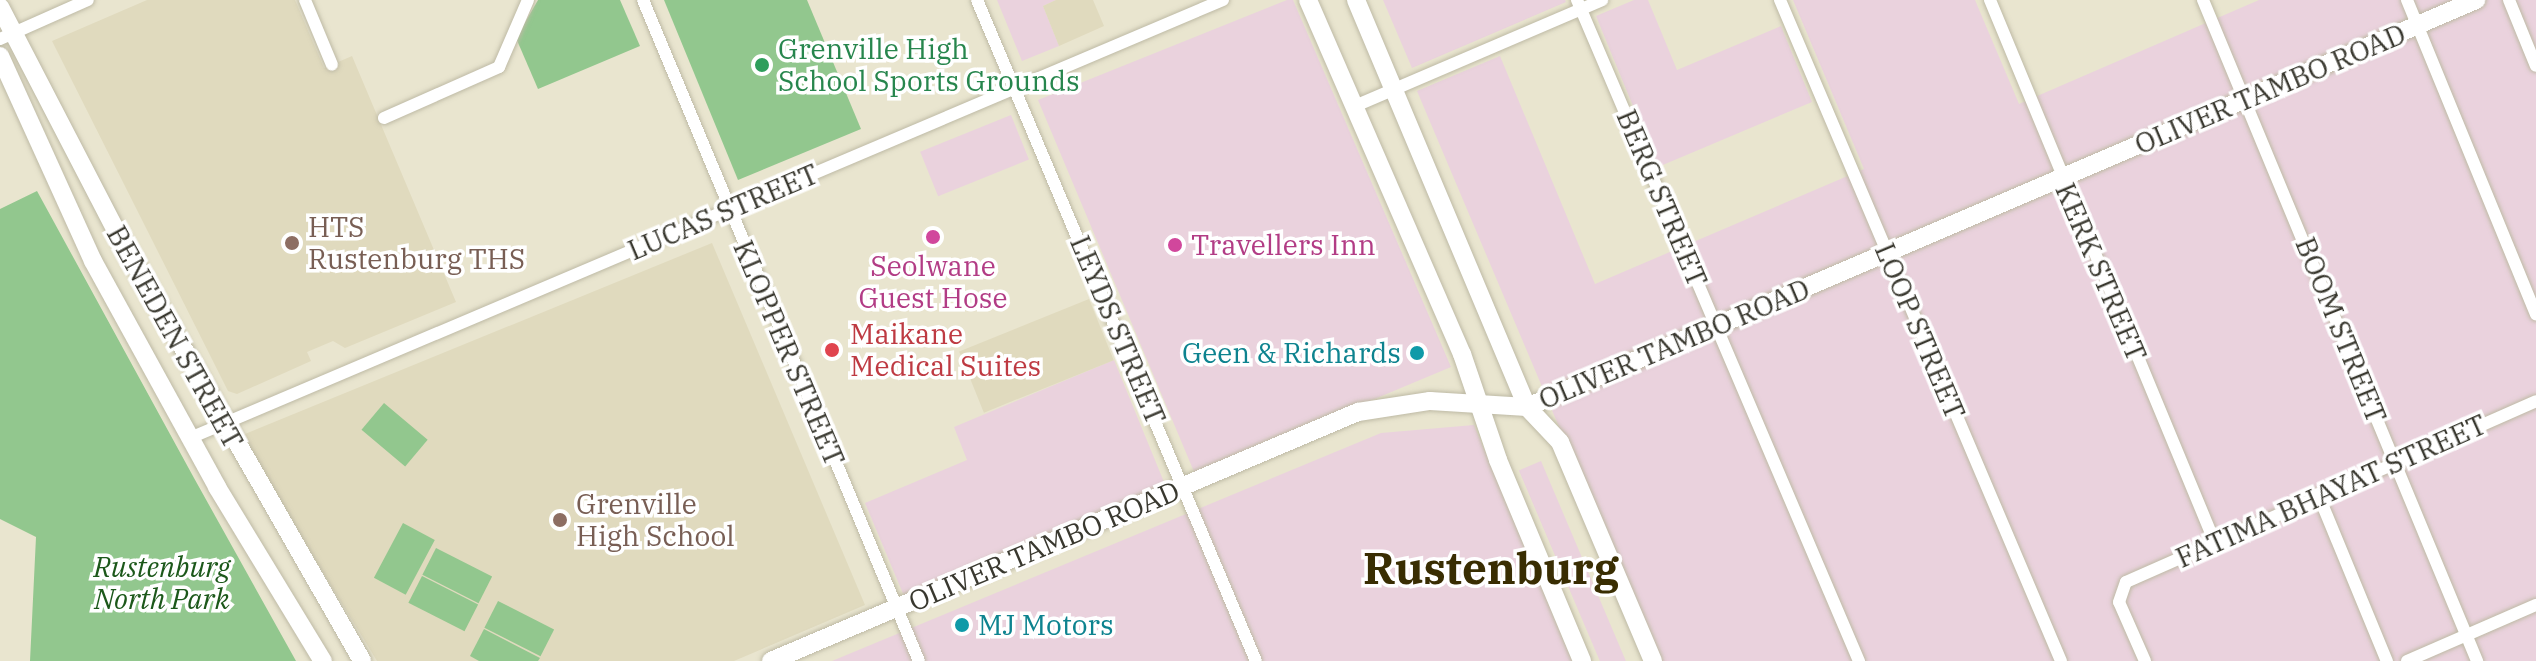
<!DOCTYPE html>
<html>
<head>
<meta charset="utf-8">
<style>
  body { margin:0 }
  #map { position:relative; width:2536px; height:661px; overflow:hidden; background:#e9e5cf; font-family:"IBM Plex Serif",serif }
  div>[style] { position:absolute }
  .commercial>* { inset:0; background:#ead2dd; transform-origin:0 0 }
  .built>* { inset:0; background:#e0dabe; transform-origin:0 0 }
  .green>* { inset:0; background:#92c78e; transform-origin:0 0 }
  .roads { filter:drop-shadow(0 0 2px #bebaa5) drop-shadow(0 0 2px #bebaa5) }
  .street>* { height:12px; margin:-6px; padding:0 6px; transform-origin:6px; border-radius:6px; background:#fff }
  .secondary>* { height:18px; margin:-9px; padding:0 9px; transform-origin:9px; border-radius:9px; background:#fff }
  .dots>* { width:22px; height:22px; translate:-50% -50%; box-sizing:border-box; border:4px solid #fff; border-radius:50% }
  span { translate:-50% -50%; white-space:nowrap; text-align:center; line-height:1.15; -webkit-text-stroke:7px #fff; paint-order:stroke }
  .leisure-label { font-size:28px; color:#27864d }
  .left { translate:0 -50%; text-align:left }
  .street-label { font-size:28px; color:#39382f }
  .education-label { font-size:28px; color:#785e54 }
  .hotel-label { font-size:28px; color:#b23c85 }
  .health-label { font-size:28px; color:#be3a42 }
  .culture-label { font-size:28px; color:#0d838f }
  .right { translate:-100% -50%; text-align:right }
  .park-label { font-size:28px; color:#1c581a; font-style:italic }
  .town-label { font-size:44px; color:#392d02; font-weight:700 }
</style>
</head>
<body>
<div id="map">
  <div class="commercial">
    <div style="clip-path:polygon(997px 0,1056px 0,1043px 6px,1059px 46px,1022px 61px)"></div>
    <div style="clip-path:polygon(1287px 0,1293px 0,1451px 367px,1195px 474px,1038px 100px)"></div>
    <div style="clip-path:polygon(1383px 0,1565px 0,1566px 2px,1412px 68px)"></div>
    <div style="clip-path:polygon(1634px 0,1648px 0,1677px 70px,1781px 26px,1812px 102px,1658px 167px,1596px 16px)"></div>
    <div style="clip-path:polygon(1793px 0,1975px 0,2019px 104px,2259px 0,2536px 0,2536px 661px,1658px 661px,1417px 91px,1500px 56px,1595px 284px,1864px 169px)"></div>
    <div style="left:1011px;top:115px;width:48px;height:98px;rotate:68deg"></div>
    <div style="clip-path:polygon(1114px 360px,1166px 487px,904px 596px,865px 503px,967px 460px,954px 427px)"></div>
    <div style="clip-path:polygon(1474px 425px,1572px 661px,832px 661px,1381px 433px)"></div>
    <div style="left:1541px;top:461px;width:217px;height:24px;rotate:67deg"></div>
  </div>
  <div class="built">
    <div style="clip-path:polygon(147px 0,295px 0,324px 68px,352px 56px,456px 302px,345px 348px,333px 341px,307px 352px,311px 361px,237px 394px,228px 391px,52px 41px)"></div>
    <div style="clip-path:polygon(1056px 0,1093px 0,1104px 26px,1059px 46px,1043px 6px)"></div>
    <div style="clip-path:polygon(712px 243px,865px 605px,734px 661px,377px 661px,240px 436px)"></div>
    <div style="left:1089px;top:299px;width:66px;height:140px;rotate:68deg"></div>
  </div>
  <div class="green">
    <div style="clip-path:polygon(538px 0,620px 0,640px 46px,538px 89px,516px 38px)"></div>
    <div style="clip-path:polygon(664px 0,807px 0,861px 129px,738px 180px)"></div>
    <div style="clip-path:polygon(37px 191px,194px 478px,296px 661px,30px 661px,36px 537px,0 519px,0 209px)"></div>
    <div style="left:384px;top:403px;width:57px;height:35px;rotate:40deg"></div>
    <div style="left:403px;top:523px;width:36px;height:62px;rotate:28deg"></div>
    <div style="left:436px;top:548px;width:63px;height:30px;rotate:27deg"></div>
    <div style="left:422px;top:576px;width:63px;height:30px;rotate:27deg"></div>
    <div style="left:498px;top:601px;width:63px;height:30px;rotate:27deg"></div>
    <div style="clip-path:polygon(484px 629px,540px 658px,538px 661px,479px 661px,470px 656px)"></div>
  </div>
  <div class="roads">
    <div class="street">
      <div style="left:305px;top:0;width:70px;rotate:67.4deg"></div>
      <div style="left:643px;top:0;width:716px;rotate:67.34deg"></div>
      <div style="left:977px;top:0;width:717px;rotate:67.12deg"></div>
      <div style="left:1577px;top:0;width:719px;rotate:66.9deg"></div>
      <div style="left:1780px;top:0;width:718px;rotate:66.97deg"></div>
      <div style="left:1990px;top:0;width:588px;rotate:67.49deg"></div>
      <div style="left:2203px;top:0;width:716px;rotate:67.48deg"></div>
      <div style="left:2407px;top:0;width:340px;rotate:67.7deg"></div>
      <div style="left:2509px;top:0;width:71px;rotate:67.8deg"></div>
      <div style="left:0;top:39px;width:96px;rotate:-23.9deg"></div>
      <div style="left:1355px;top:106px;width:269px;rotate:-23.2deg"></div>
      <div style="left:384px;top:118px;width:126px;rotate:-23.9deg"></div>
      <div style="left:499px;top:67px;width:73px;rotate:-66.6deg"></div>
      <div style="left:190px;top:438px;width:1122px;rotate:-22.98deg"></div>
      <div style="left:2318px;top:494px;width:181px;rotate:67.6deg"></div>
      <div style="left:2145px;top:661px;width:64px;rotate:-113.8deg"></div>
      <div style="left:2119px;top:602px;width:21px;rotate:-71deg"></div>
      <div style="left:2126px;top:582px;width:448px;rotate:-23.8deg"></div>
      <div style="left:2407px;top:661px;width:141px;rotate:-23.5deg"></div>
    </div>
    <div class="secondary">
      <div style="left:1308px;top:0;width:386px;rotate:66.5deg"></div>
      <div style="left:1462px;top:354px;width:112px;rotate:71.2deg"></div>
      <div style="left:1498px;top:460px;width:218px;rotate:67.3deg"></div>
      <div style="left:1356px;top:0;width:441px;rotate:67.2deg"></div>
      <div style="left:1527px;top:407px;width:48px;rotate:46.7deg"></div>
      <div style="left:1560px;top:442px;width:238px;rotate:67deg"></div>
      <div style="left:0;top:7px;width:252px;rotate:62.6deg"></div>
      <div style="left:116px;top:231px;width:495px;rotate:60.2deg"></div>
      <div style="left:0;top:56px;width:225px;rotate:65.6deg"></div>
      <div style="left:93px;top:261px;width:258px;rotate:61.2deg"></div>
      <div style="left:217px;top:487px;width:204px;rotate:58.7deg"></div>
      <div style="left:771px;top:661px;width:638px;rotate:-22.99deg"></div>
      <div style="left:1358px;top:412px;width:73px;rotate:-8.7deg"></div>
      <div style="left:1430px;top:401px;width:97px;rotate:3.5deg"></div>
      <div style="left:1527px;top:407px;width:1033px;rotate:-23.21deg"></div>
    </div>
  </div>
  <div class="dots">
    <div style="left:762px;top:65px;background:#2e9e5b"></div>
    <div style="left:933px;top:237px;background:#d1479c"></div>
    <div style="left:292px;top:243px;background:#8d6e63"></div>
    <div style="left:1175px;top:245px;background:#d1479c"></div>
    <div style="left:832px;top:350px;background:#e0444e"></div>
    <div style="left:1417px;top:353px;background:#0f9aa8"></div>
    <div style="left:560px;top:520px;background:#8d6e63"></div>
    <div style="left:962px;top:625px;background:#0f9aa8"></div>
  </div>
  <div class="leisure-label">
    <span class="left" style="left:778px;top:65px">Grenville High<br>School Sports Grounds</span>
  </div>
  <div class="street-label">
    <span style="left:2270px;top:89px;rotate:-23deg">OLIVER TAMBO ROAD</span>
    <span style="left:1662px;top:198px;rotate:67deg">BERG STREET</span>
    <span style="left:723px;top:212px;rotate:-23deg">LUCAS STREET</span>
    <span style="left:2101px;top:272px;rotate:67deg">KERK STREET</span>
    <span style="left:1118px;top:330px;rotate:67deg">LEYDS STREET</span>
    <span style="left:2341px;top:330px;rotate:68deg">BOOM STREET</span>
    <span style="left:1920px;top:331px;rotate:67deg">LOOP STREET</span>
    <span style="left:175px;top:337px;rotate:61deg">BENEDEN STREET</span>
    <span style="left:1674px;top:344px;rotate:-23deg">OLIVER TAMBO ROAD</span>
    <span style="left:789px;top:353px;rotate:67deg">KLOPPER STREET</span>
    <span style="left:2331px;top:491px;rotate:-24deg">FATIMA BHAYAT STREET</span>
    <span style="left:1044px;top:546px;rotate:-23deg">OLIVER TAMBO ROAD</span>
  </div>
  <div class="education-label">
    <span class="left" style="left:308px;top:243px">HTS<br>Rustenburg THS</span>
    <span class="left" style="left:576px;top:520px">Grenville<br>High School</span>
  </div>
  <div class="hotel-label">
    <span class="left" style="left:1191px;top:245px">Travellers Inn</span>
    <span style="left:933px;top:282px">Seolwane<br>Guest Hose</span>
  </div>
  <div class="health-label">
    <span class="left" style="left:850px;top:350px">Maikane<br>Medical Suites</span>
  </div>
  <div class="culture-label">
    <span class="right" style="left:1401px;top:353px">Geen &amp; Richards</span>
    <span class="left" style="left:978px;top:625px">MJ Motors</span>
  </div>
  <div class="park-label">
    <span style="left:162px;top:583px">Rustenburg<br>North Park</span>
  </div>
  <div class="town-label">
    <span style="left:1491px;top:568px">Rustenburg</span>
  </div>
</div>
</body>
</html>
